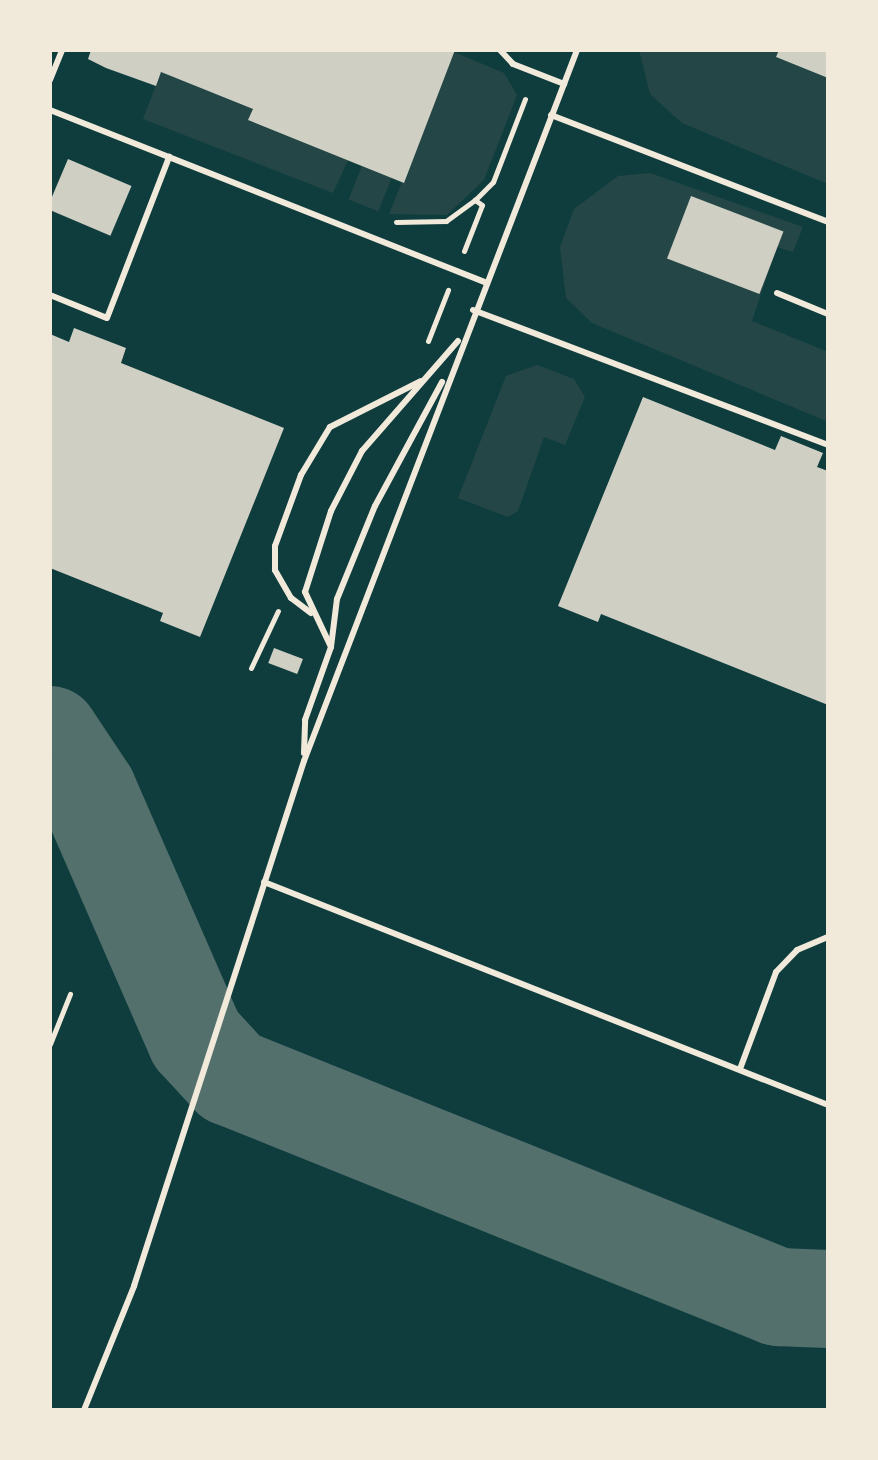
<!DOCTYPE html>
<html>
<head>
<meta charset="utf-8">
<style>
  body { margin:0 }
  #map { position:relative; width:878px; height:1460px; overflow:hidden; background:#0f3d3e; font-family:Roboto,sans-serif }
  div>[style] { position:absolute }
  .green>* { inset:0; background:#244646; transform-origin:0 0 }
  .taxiway>* { height:98px; margin:-49px; padding:0 49px; transform-origin:49px; border-radius:49px; background:#53706d }
  .building>* { inset:0; background:#cfcfc3; transform-origin:0 0 }
  .path>* { height:5px; margin:-2.5px; padding:0 2.5px; transform-origin:2.5px; border-radius:2.5px; background:#f1e9da }
  .service>* { height:6px; margin:-3px; padding:0 3px; transform-origin:3px; border-radius:3px; background:#f1e9da }
  span { translate:-50% -50%; white-space:nowrap; text-align:center; line-height:1.15; -webkit-text-stroke:8px #f1e9da; paint-order:stroke }
  .frame { position:absolute; inset:0; border:52px solid #f1e9da; pointer-events:none }
</style>
</head>
<body>
<div id="map">
  <div class="green">
    <div style="clip-path:polygon(639px 50px,779px 50px,777px 58px,828px 78px,828px 184px,682px 123px,650px 94px)"></div>
    <div style="clip-path:polygon(454px 52px,504px 73px,517px 95px,484px 180px,447px 215px,389px 214px)"></div>
    <div style="clip-path:polygon(161px 72px,253px 109px,249px 121px,348px 160px,333px 193px,143px 119px)"></div>
    <div style="left:362px;top:166px;width:32px;height:36px;rotate:22deg"></div>
    <div style="clip-path:polygon(650px 173px,803px 227px,793px 252px,777px 247px,752px 321px,828px 352px,826px 421px,592px 323px,566px 298px,560px 247px,574px 209px,618px 176px)"></div>
    <div style="clip-path:polygon(537px 365px,574px 379px,585px 397px,565px 445px,544px 437px,518px 511px,508px 517px,458px 498px,506px 376px)"></div>
  </div>
  <div class="taxiway">
    <div style="left:50px;top:735px;width:69px;rotate:56.3deg"></div>
    <div style="left:88px;top:792px;width:270px;rotate:66.4deg"></div>
    <div style="left:196px;top:1039px;width:52px;rotate:47.4deg"></div>
    <div style="left:231px;top:1077px;width:590px;rotate:21.91deg"></div>
    <div style="left:778px;top:1297px;width:50px;rotate:2.3deg"></div>
  </div>
  <div class="building">
    <div style="clip-path:polygon(91px 50px,455px 50px,404px 183px,248px 120px,253px 109px,161px 72px,156px 86px,106px 68px,88px 59px)"></div>
    <div style="clip-path:polygon(779px 50px,828px 50px,828px 78px,776px 57px)"></div>
    <div style="left:68px;top:159px;width:69px;height:54px;rotate:23deg"></div>
    <div style="left:691px;top:196px;width:99px;height:67px;rotate:21deg"></div>
    <div style="clip-path:polygon(74px 328px,126px 348px,121px 363px,284px 428px,200px 637px,160px 621px,163px 613px,50px 568px,50px 334px,69px 342px)"></div>
    <div style="clip-path:polygon(643px 397px,775px 450px,781px 436px,823px 453px,817px 467px,828px 471px,828px 705px,601px 614px,598px 622px,558px 606px)"></div>
    <div style="left:274px;top:648px;width:31px;height:16px;rotate:21deg"></div>
  </div>
  <div class="path">
    <div style="left:396px;top:222px;width:50px;rotate:-1.1deg"></div>
    <div style="left:446px;top:221px;width:36px;rotate:-36deg"></div>
    <div style="left:464px;top:251px;width:49px;rotate:-68.6deg"></div>
    <div style="left:482px;top:205px;width:9px;rotate:-144deg"></div>
    <div style="left:475px;top:200px;width:25px;rotate:-45deg"></div>
    <div style="left:493px;top:182px;width:89px;rotate:-68.9deg"></div>
    <div style="left:428px;top:341px;width:55px;rotate:-68.6deg"></div>
    <div style="left:251px;top:668px;width:63px;rotate:-64.7deg"></div>
    <div style="left:50px;top:1044px;width:54px;rotate:-68.2deg"></div>
  </div>
  <div class="service">
    <div style="left:500px;top:50px;width:19px;rotate:47deg"></div>
    <div style="left:513px;top:64px;width:55px;rotate:21.4deg"></div>
    <div style="left:50px;top:80px;width:32px;rotate:-68deg"></div>
    <div style="left:50px;top:110px;width:467px;rotate:21.6deg"></div>
    <div style="left:551px;top:115px;width:297px;rotate:21.1deg"></div>
    <div style="left:777px;top:293px;width:55px;rotate:22.4deg"></div>
    <div style="left:50px;top:295px;width:61px;rotate:22deg"></div>
    <div style="left:107px;top:318px;width:173px;rotate:-68.9deg"></div>
    <div style="left:473px;top:310px;width:380px;rotate:20.8deg"></div>
    <div style="left:311px;top:613px;width:25px;rotate:-143deg"></div>
    <div style="left:291px;top:598px;width:32px;rotate:-120deg"></div>
    <div style="left:275px;top:570px;width:24px;rotate:-90deg"></div>
    <div style="left:275px;top:546px;width:76px;rotate:-69.9deg"></div>
    <div style="left:301px;top:475px;width:56px;rotate:-58.9deg"></div>
    <div style="left:330px;top:427px;width:102px;rotate:-26.8deg"></div>
    <div style="left:331px;top:647px;width:61px;rotate:-115.3deg"></div>
    <div style="left:305px;top:592px;width:85px;rotate:-72.2deg"></div>
    <div style="left:331px;top:511px;width:68px;rotate:-62.7deg"></div>
    <div style="left:362px;top:451px;width:146px;rotate:-48.9deg"></div>
    <div style="left:304px;top:753px;width:33px;rotate:-88deg"></div>
    <div style="left:305px;top:720px;width:77px;rotate:-70.4deg"></div>
    <div style="left:331px;top:647px;width:48px;rotate:-82.9deg"></div>
    <div style="left:337px;top:599px;width:100px;rotate:-67.8deg"></div>
    <div style="left:375px;top:506px;width:141px;rotate:-61.6deg"></div>
    <div style="left:264px;top:882px;width:606px;rotate:21.57deg"></div>
    <div style="left:740px;top:1069px;width:103px;rotate:-69.6deg"></div>
    <div style="left:776px;top:972px;width:30px;rotate:-46deg"></div>
    <div style="left:797px;top:950px;width:34px;rotate:-23deg"></div>
    <div style="left:84px;top:1410px;width:134px;rotate:-68deg"></div>
    <div style="left:134px;top:1286px;width:552px;rotate:-72.06deg"></div>
    <div style="left:304px;top:761px;width:762px;rotate:-68.99deg"></div>
  </div>
  <div class="frame"></div>
</div>
</body>
</html>
